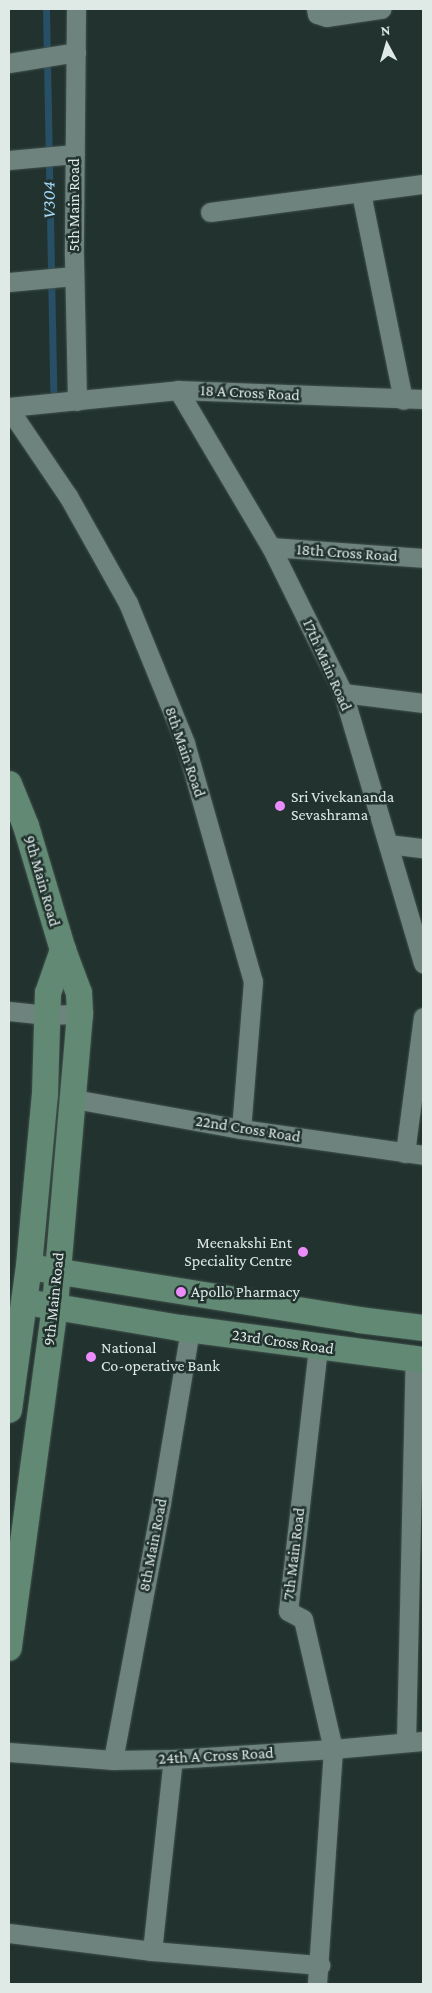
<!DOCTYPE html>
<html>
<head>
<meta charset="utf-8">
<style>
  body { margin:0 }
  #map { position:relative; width:432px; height:1993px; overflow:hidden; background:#22332f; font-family:"Crimson Pro",serif }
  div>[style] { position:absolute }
  .stream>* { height:7px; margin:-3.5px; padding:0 3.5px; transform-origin:3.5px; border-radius:3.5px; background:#274f66 }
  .roads { filter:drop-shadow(0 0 1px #41514d) drop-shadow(0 0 1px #41514d) }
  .street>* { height:19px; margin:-9.5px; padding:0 9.5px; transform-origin:9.5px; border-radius:9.5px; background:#6f837e }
  .secondary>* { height:26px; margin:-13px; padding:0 13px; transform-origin:13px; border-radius:13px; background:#628973 }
  .dots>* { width:14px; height:14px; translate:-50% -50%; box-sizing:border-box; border:2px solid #22332f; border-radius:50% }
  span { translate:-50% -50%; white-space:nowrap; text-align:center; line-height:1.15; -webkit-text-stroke:5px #22332f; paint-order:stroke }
  .street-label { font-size:16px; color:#dfeae7 }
  .poi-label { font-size:16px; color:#dfeae7 }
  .left { translate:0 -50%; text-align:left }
  .right { translate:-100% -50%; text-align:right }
  .water-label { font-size:18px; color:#a4d9fa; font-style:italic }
  .frame { position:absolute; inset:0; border:10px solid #dfeae7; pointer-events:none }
  .north { position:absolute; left:362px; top:20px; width:50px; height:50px; -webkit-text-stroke:4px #22332f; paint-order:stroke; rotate:354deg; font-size:14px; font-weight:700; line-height:20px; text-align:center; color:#dfeae7 }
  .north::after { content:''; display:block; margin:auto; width:18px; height:22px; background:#dfeae7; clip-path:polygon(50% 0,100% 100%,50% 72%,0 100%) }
</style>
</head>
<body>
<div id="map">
  <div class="stream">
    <div style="left:46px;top:9px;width:381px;rotate:88.9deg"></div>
  </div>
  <div class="roads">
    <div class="street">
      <div style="left:76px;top:9px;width:247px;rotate:90.5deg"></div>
      <div style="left:74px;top:256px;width:145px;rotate:88.8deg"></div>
      <div style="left:316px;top:9px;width:5px;rotate:79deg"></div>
      <div style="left:317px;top:14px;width:9px;rotate:18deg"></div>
      <div style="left:326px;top:17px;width:56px;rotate:-8.3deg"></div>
      <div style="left:9px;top:63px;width:68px;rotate:-9.3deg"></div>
      <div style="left:9px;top:160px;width:66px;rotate:-5.2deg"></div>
      <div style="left:361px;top:193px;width:211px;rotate:78.5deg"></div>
      <div style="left:210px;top:212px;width:215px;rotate:-7.5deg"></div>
      <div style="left:9px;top:282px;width:65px;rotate:-5.3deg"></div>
      <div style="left:178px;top:390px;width:182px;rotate:59.4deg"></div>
      <div style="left:271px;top:547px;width:163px;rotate:63.7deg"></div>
      <div style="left:343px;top:693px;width:282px;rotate:73.5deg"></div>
      <div style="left:9px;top:407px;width:170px;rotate:-5.7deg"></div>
      <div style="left:178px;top:390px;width:245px;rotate:2.1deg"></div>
      <div style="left:9px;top:409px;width:105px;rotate:55.9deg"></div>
      <div style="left:68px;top:496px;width:123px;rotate:60.7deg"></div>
      <div style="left:128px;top:603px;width:151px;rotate:67.8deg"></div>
      <div style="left:185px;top:743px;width:248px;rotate:74.1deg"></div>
      <div style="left:253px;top:981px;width:148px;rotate:94.6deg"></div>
      <div style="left:271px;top:547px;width:152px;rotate:4.1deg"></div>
      <div style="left:343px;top:693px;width:81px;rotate:7.1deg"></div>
      <div style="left:388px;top:844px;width:35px;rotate:7deg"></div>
      <div style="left:9px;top:1011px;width:38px;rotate:6deg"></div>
      <div style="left:47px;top:1015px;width:33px;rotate:-2deg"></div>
      <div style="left:74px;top:1099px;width:170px;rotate:10.2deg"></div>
      <div style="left:241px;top:1129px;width:184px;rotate:8.1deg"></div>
      <div style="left:405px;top:1153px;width:137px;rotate:-82.5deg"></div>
      <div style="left:406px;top:1742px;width:383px;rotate:-88.7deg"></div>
      <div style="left:9px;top:1752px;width:104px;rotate:4.4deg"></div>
      <div style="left:113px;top:1760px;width:60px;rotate:-1deg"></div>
      <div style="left:173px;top:1759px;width:160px;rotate:-3.6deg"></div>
      <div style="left:333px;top:1749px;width:90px;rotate:-5.1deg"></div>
      <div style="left:113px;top:1760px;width:261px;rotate:-79.4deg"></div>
      <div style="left:161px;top:1503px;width:175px;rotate:-80.5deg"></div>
      <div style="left:9px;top:1933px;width:144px;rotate:7.2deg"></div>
      <div style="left:152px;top:1951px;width:169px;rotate:4.8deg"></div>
      <div style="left:152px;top:1951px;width:193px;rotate:-83.8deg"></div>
      <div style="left:317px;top:1984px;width:236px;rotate:-86.1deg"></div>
      <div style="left:333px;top:1749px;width:133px;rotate:-103deg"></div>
      <div style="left:303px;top:1619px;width:17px;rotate:-152deg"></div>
      <div style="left:288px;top:1611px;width:266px;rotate:-83.5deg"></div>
    </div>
    <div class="secondary">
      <div style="left:9px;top:784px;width:45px;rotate:68deg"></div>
      <div style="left:26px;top:826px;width:129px;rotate:73.4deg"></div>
      <div style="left:63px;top:950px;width:46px;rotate:69.6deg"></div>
      <div style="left:79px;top:993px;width:21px;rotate:87deg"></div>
      <div style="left:80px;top:1014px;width:293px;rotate:94.9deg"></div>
      <div style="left:55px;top:1306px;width:345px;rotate:97.7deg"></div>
      <div style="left:42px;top:1269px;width:321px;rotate:9.1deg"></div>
      <div style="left:359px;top:1320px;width:64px;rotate:7.1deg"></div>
      <div style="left:38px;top:1304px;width:144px;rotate:9.6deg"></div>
      <div style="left:180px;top:1328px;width:245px;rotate:7.5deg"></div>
      <div style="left:9px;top:1410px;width:145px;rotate:-82.1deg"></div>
      <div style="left:29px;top:1266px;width:173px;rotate:-84.7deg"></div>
      <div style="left:45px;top:1094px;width:101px;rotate:-88.3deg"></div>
      <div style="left:48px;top:993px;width:46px;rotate:-70.8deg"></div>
    </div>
  </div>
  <div class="dots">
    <div style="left:280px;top:806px;background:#ec8cfa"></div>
    <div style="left:303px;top:1252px;background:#ec8cfa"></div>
    <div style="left:181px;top:1292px;background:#ec8cfa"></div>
    <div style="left:91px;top:1357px;background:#ec8cfa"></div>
  </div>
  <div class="street-label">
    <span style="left:74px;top:205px;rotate:-90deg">5th Main Road</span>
    <span style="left:250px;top:393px;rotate:3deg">18 A Cross Road</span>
    <span style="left:347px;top:553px;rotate:4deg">18th Cross Road</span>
    <span style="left:327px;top:665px;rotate:66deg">17th Main Road</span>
    <span style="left:185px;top:752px;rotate:71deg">8th Main Road</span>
    <span style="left:42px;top:881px;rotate:74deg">9th Main Road</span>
    <span style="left:248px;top:1129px;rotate:9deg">22nd Cross Road</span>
    <span style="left:54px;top:1299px;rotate:-84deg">9th Main Road</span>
    <span style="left:283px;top:1342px;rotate:8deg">23rd Cross Road</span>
    <span style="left:153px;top:1545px;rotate:-79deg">8th Main Road</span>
    <span style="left:294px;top:1554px;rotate:-83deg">7th Main Road</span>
    <span style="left:216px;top:1756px;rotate:-3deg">24th A Cross Road</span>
  </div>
  <div class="poi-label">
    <span class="left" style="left:291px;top:806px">Sri Vivekananda<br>Sevashrama</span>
    <span class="right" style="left:292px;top:1252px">Meenakshi Ent<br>Speciality Centre</span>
    <span class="left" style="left:191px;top:1292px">Apollo Pharmacy</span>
    <span class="left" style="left:101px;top:1357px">National<br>Co-operative Bank</span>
  </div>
  <div class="water-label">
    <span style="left:49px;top:200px;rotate:-91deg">V304</span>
  </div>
  <div class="frame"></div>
  <div class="north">N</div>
</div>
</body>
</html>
